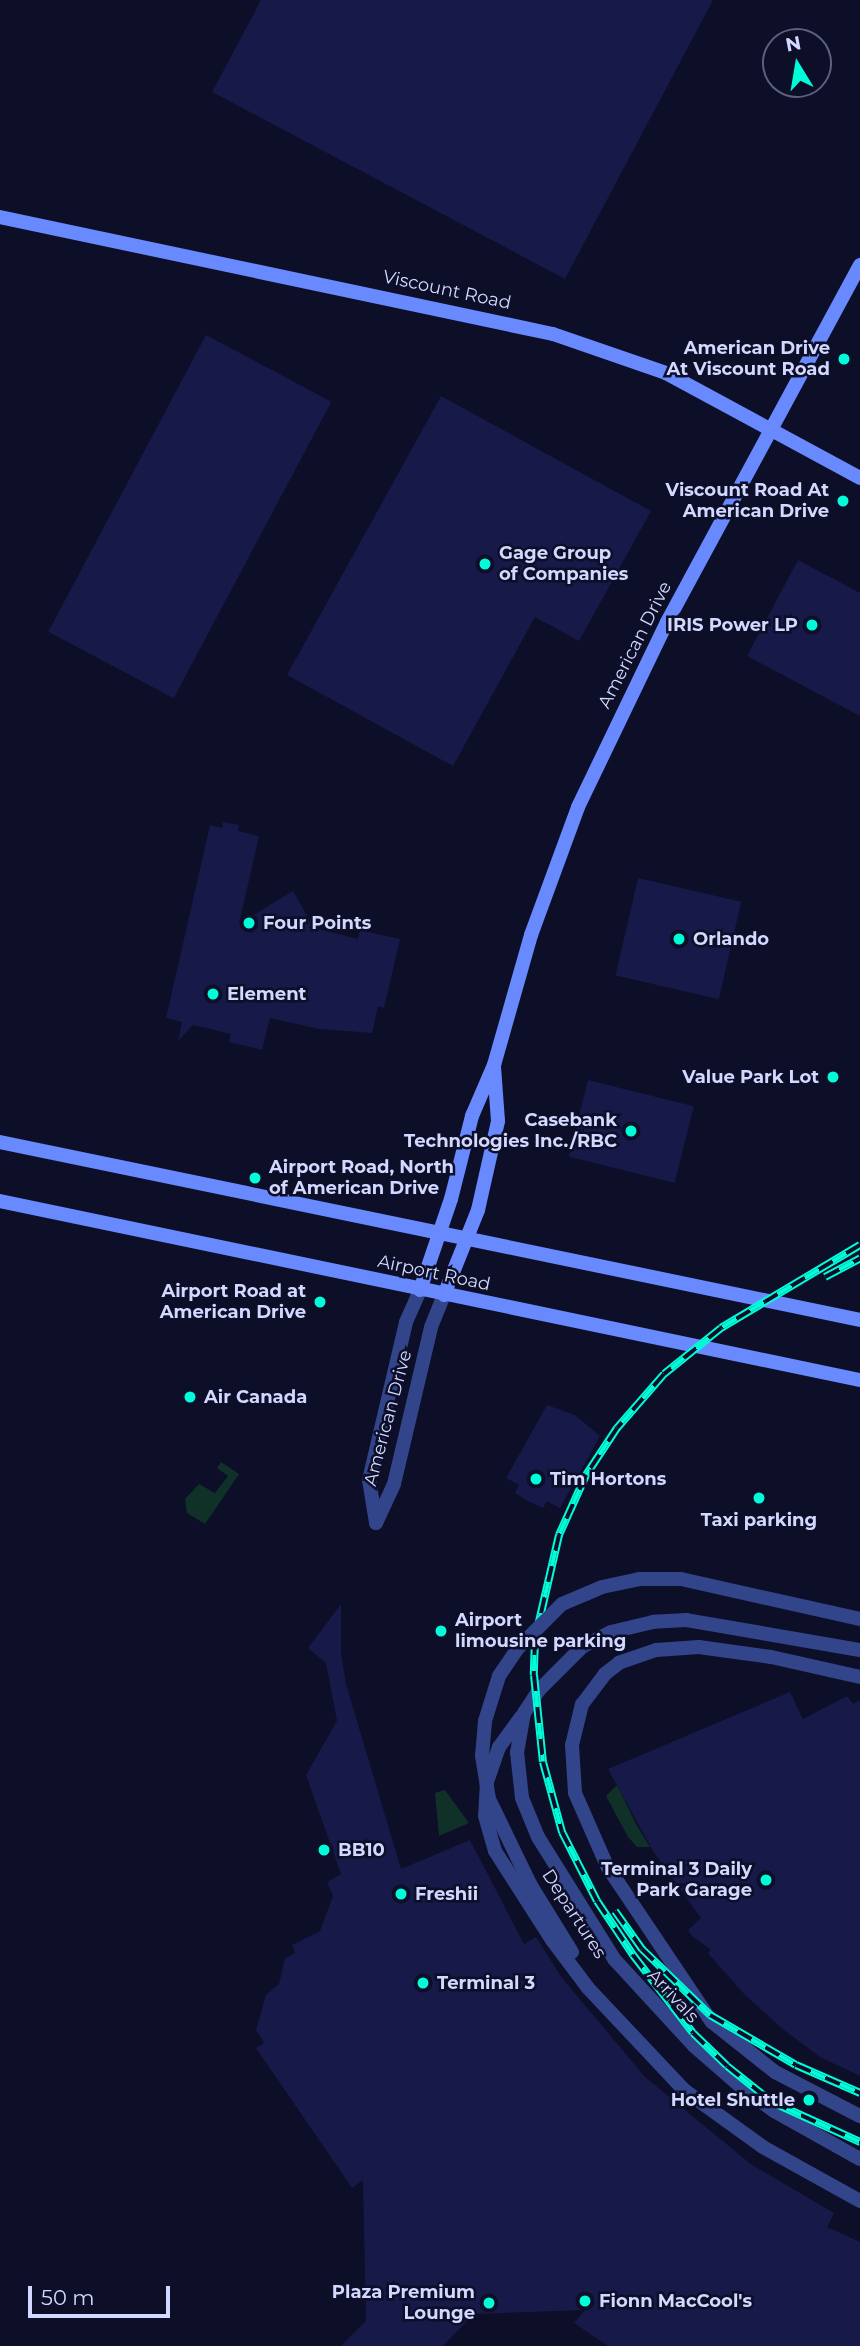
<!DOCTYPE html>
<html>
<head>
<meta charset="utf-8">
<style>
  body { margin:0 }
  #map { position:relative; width:860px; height:2346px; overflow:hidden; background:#0d0e27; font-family:Montserrat,sans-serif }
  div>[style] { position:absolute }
  .green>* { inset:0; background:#0f3128 }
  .building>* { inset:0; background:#171949; transform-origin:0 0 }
  .street>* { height:14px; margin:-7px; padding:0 7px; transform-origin:7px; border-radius:7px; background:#33458a }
  .secondary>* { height:14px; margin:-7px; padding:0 7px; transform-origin:7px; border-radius:7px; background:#698aff }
  .rail>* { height:8px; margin-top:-4px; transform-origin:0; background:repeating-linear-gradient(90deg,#0d0e27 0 16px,#00fdd9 0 32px); box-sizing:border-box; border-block:2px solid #00fdd9 }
  .street-bridge>* { height:14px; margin:-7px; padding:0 7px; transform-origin:7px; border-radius:7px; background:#33458a }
  .dots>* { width:19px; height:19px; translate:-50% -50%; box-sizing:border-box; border:4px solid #0d0e27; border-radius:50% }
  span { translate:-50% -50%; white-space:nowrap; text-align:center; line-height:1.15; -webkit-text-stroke:5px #0d0e27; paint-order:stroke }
  .street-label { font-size:18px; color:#d2d8ff }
  .poi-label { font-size:18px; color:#d2d8ff; font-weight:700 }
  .right { translate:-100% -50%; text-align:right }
  .left { translate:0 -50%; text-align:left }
  .north { position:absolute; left:762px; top:28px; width:70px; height:70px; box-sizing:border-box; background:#0d0e27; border:2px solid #5c5f7d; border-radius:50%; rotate:349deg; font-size:19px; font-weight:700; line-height:28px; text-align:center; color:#d2d8ff }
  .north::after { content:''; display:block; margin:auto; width:24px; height:32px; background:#00fdd9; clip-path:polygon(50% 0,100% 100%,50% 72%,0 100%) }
  .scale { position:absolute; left:28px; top:2286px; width:142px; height:32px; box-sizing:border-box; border:4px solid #d2d8ff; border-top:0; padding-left:9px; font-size:21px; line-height:24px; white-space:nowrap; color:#d2d8ff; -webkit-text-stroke:5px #0d0e27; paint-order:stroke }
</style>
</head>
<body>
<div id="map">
  <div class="green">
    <div style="clip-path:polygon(221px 1462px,239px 1474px,205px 1524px,187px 1513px,185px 1499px,199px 1484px,215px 1493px,228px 1476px,217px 1468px)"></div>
    <div style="clip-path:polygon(617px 1785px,636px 1824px,650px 1847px,637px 1847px,628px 1837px,606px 1796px)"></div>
    <div style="clip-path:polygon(445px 1790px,469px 1823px,439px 1836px,435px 1793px)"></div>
  </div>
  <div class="building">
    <div style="clip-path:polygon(261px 0,713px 0,565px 279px,212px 92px)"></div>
    <div style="left:206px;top:335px;width:142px;height:336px;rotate:28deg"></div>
    <div style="clip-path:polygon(441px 396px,651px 511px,579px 641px,535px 617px,453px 766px,287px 675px)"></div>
    <div style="clip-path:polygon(798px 560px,860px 593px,860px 716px,747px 656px)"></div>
    <div style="clip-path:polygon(223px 822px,239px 825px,238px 831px,259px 836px,239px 924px,293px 891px,314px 928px,358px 939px,360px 930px,400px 939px,384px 1008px,378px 1006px,372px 1033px,319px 1029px,270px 1018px,262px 1050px,229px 1042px,231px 1034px,193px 1025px,178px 1041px,182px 1022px,166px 1018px,210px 825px,222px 828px)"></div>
    <div style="left:638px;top:878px;width:106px;height:100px;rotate:13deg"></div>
    <div style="left:588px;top:1080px;width:109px;height:79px;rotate:14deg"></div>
    <div style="clip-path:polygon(547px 1405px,575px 1415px,600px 1436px,560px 1508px,547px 1501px,543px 1508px,526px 1500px,515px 1493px,519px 1485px,506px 1478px)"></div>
    <div style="clip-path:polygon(341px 1604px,341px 1653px,346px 1684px,401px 1869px,470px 1840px,524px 1944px,536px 1937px,562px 1978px,645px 2077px,752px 2165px,834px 2213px,827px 2227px,860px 2242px,860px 2346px,608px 2346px,574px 2323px,585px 2310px,474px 2314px,443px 2346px,341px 2346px,366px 2321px,363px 2180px,352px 2188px,256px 2048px,264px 2043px,256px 2030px,266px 1995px,279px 1984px,285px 1958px,295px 1953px,292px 1945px,320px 1931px,333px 1896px,327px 1882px,341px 1874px,306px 1775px,337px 1721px,326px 1663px,308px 1648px)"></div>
    <div style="clip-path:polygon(790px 1692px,803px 1719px,847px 1696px,853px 1704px,860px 1700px,860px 2076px,820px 2057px,784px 2030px,745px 1995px,708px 1953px,711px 1950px,692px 1936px,688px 1930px,701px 1918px,653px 1851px,608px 1769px)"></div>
  </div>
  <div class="street">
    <div style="left:376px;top:1523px;width:44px;rotate:-99.2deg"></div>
    <div style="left:369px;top:1480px;width:162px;rotate:-76.8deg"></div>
    <div style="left:406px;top:1322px;width:35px;rotate:-66deg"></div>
    <div style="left:376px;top:1523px;width:43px;rotate:-65.2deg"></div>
    <div style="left:394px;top:1484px;width:161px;rotate:-76.7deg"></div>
    <div style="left:431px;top:1327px;width:35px;rotate:-68deg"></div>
    <div style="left:602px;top:1587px;width:38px;rotate:-12deg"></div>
    <div style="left:639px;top:1579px;width:42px"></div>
    <div style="left:681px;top:1579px;width:183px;rotate:12.6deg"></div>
    <div style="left:860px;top:1650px;width:176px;rotate:-170.2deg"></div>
    <div style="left:687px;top:1620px;width:34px;rotate:177deg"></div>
    <div style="left:653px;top:1622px;width:43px;rotate:166.6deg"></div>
    <div style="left:611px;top:1632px;width:31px;rotate:153deg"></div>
    <div style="left:583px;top:1646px;width:62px;rotate:135deg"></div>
    <div style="left:539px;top:1690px;width:27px;rotate:123deg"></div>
    <div style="left:524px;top:1713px;width:40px;rotate:100deg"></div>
    <div style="left:517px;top:1752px;width:46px;rotate:83.8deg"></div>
    <div style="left:522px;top:1798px;width:42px;rotate:67.7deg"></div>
    <div style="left:538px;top:1837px;width:145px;rotate:58deg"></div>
    <div style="left:615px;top:1960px;width:117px;rotate:47.4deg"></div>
    <div style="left:694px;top:2046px;width:61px;rotate:41deg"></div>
    <div style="left:740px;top:2086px;width:42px;rotate:36.3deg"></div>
    <div style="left:774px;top:2111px;width:98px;rotate:29.2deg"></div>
    <div style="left:860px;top:1677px;width:91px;rotate:-167.3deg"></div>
    <div style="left:771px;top:1657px;width:73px;rotate:-172.1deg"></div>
    <div style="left:699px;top:1647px;width:43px;rotate:176deg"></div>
    <div style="left:656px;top:1650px;width:39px;rotate:161deg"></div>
    <div style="left:619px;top:1663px;width:18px;rotate:142deg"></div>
    <div style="left:605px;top:1674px;width:38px;rotate:127deg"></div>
    <div style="left:582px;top:1704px;width:42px;rotate:103.7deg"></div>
    <div style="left:572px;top:1745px;width:48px;rotate:86.4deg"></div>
    <div style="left:575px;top:1793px;width:80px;rotate:66.3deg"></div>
    <div style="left:607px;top:1866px;width:188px;rotate:56.1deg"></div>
    <div style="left:712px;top:2022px;width:80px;rotate:38.4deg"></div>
    <div style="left:775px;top:2072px;width:96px;rotate:27.4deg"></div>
    <div style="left:521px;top:1717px;width:37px;rotate:126deg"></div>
    <div style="left:499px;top:1747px;width:36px;rotate:109deg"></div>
    <div style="left:487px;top:1781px;width:35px;rotate:93deg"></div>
    <div style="left:485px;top:1816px;width:36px;rotate:74deg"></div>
    <div style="left:495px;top:1851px;width:106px;rotate:57.4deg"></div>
    <div style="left:552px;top:1940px;width:60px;rotate:53.1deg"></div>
    <div style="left:588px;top:1988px;width:140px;rotate:46.7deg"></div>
    <div style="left:684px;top:2090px;width:97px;rotate:35.8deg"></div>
    <div style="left:763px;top:2147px;width:111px;rotate:29.1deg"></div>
    <div style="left:489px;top:1799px;width:94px;rotate:64.2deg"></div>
    <div style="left:530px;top:1884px;width:80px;rotate:58.3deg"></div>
  </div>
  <div class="secondary">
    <div style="left:0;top:217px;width:565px;rotate:11.95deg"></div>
    <div style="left:553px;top:334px;width:120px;rotate:19deg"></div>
    <div style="left:666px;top:373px;width:221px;rotate:28.4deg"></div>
    <div style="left:0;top:1142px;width:878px;rotate:11.69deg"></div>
    <div style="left:0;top:1201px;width:878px;rotate:11.76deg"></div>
    <div style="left:420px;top:1290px;width:96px;rotate:-71.2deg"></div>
    <div style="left:451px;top:1199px;width:86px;rotate:-75.8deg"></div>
    <div style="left:472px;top:1116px;width:56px;rotate:-66.7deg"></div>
    <div style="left:494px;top:1065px;width:135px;rotate:-74.1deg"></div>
    <div style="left:531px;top:935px;width:136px;rotate:-69.8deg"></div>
    <div style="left:578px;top:807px;width:205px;rotate:-64.3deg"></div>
    <div style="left:667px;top:622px;width:406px;rotate:-61.6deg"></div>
    <div style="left:444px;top:1295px;width:92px;rotate:-68.2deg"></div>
    <div style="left:478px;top:1210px;width:91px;rotate:-77.3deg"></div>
    <div style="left:498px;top:1121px;width:54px;rotate:-94.2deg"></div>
  </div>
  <div class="rail">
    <div style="left:860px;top:1245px;width:162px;rotate:149.2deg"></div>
    <div style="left:721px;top:1328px;width:73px;rotate:141.1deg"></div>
    <div style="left:664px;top:1374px;width:72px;rotate:131deg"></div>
    <div style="left:617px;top:1428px;width:56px;rotate:123.4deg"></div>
    <div style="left:586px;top:1475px;width:66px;rotate:114.2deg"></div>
    <div style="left:559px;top:1535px;width:107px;rotate:103deg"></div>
    <div style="left:535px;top:1639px;width:36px;rotate:92deg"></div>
    <div style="left:534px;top:1675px;width:87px;rotate:84.1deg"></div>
    <div style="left:543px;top:1762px;width:73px;rotate:74.8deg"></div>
    <div style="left:562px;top:1832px;width:77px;rotate:63.1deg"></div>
    <div style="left:597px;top:1901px;width:65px;rotate:56.3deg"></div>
    <div style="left:633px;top:1955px;width:98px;rotate:52.4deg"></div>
    <div style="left:693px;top:2033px;width:47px;rotate:44.1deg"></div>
    <div style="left:727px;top:2066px;width:58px;rotate:38.7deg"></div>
    <div style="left:772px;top:2102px;width:97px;rotate:24.4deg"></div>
    <div style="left:825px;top:1277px;width:40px;rotate:-28deg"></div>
    <div style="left:615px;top:1911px;width:47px;rotate:54.6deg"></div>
    <div style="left:642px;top:1949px;width:95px;rotate:44.1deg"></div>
    <div style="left:710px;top:2015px;width:99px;rotate:30.2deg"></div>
    <div style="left:796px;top:2065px;width:70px;rotate:23.6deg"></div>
  </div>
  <div class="street-bridge">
    <div style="left:489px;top:1799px;width:44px;rotate:-99.2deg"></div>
    <div style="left:482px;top:1756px;width:35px;rotate:-85deg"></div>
    <div style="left:485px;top:1721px;width:47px;rotate:-72.7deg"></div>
    <div style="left:499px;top:1676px;width:34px;rotate:-56deg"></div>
    <div style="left:518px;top:1648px;width:62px;rotate:-45deg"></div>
    <div style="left:562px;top:1604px;width:43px;rotate:-23deg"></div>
  </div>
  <div class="dots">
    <div style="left:844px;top:359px;background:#00fdd9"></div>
    <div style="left:843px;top:501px;background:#00fdd9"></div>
    <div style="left:485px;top:564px;background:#00fdd9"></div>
    <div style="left:812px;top:625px;background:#00fdd9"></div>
    <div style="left:249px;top:923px;background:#00fdd9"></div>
    <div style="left:679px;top:939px;background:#00fdd9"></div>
    <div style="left:213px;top:994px;background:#00fdd9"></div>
    <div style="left:833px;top:1077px;background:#00fdd9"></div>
    <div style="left:631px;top:1131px;background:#00fdd9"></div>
    <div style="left:255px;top:1178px;background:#00fdd9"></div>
    <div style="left:320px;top:1302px;background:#00fdd9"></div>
    <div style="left:190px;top:1397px;background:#00fdd9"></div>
    <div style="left:536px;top:1479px;background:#00fdd9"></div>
    <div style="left:759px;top:1498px;background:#00fdd9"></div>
    <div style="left:441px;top:1631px;background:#00fdd9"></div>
    <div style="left:324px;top:1850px;background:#00fdd9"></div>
    <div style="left:766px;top:1880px;background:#00fdd9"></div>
    <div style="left:401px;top:1894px;background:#00fdd9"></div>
    <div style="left:423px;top:1983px;background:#00fdd9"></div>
    <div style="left:809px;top:2100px;background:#00fdd9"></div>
    <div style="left:585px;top:2301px;background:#00fdd9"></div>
    <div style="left:489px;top:2303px;background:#00fdd9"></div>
  </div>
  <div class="street-label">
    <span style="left:447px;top:290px;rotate:12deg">Viscount Road</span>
    <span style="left:635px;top:645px;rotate:-63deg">American Drive</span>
    <span style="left:434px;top:1273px;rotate:12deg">Airport Road</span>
    <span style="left:388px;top:1418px;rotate:-75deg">American Drive</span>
    <span style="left:574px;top:1914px;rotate:57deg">Departures</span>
    <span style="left:673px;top:1996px;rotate:47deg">Arrivals</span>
  </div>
  <div class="poi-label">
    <span class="right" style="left:830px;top:359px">American Drive<br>At Viscount Road</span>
    <span class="right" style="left:829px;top:501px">Viscount Road At<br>American Drive</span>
    <span class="left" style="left:499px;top:564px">Gage Group<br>of Companies</span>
    <span class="right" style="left:798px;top:625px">IRIS Power LP</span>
    <span class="left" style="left:263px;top:923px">Four Points</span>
    <span class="left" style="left:693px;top:939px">Orlando</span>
    <span class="left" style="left:227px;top:994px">Element</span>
    <span class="right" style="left:819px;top:1077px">Value Park Lot</span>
    <span class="right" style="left:617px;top:1131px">Casebank<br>Technologies Inc./RBC</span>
    <span class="left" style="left:269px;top:1178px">Airport Road, North<br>of American Drive</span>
    <span class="right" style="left:306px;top:1302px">Airport Road at<br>American Drive</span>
    <span class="left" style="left:204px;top:1397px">Air Canada</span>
    <span class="left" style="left:550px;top:1479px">Tim Hortons</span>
    <span style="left:759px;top:1520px">Taxi parking</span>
    <span class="left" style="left:455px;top:1631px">Airport<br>limousine parking</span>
    <span class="left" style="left:338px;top:1850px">BB10</span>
    <span class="right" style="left:752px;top:1880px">Terminal 3 Daily<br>Park Garage</span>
    <span class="left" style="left:415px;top:1894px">Freshii</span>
    <span class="left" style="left:437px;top:1983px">Terminal 3</span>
    <span class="right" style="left:795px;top:2100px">Hotel Shuttle</span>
    <span class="right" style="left:475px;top:2303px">Plaza Premium<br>Lounge</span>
    <span class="left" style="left:599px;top:2301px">Fionn MacCool's</span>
  </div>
  <div class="north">N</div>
  <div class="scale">50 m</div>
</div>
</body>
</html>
